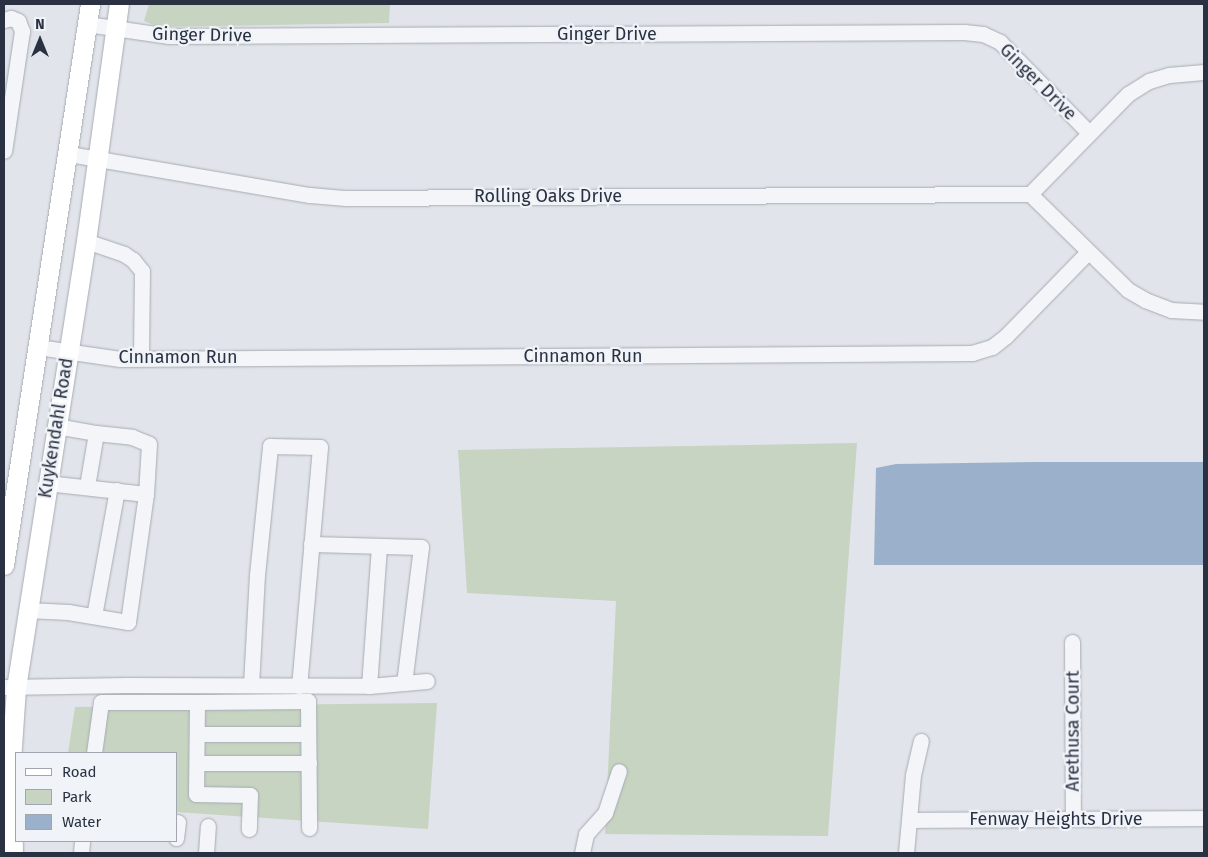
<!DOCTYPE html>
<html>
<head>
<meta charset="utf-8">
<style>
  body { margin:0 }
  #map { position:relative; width:1208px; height:857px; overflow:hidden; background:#e1e4ea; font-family:"Fira Sans",sans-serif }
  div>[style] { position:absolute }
  .green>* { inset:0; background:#c6d4c1 }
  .water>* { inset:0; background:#9bb1cb }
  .roads { filter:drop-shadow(0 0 1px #a6abb4) drop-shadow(0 0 1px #a6abb4) }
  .minor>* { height:15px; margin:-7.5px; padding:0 7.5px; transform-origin:7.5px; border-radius:7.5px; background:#f4f5f8 }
  .major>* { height:19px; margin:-9.5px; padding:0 9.5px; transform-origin:9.5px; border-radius:9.5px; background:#fff }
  span { translate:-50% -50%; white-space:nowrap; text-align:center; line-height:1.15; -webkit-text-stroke:4.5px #f0f3f7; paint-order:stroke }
  .street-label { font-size:18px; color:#293142 }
  .frame { position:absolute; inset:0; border:5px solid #293142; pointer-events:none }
  .legend { position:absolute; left:15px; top:752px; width:162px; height:90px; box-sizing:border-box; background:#f0f3f7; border:1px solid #a0a5af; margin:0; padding:6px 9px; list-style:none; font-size:15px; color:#293142 }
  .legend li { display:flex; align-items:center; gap:10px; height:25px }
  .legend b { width:25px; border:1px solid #a0a5af }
  .north { position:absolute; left:15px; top:15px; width:50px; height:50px; -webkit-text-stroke:4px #f0f3f7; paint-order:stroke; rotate:0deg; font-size:14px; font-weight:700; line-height:20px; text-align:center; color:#293142 }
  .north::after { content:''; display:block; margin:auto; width:18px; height:22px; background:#293142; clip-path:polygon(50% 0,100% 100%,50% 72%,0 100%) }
</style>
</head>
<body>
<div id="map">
  <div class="green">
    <div style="clip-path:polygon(149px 4px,390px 4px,389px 23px,159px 27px,144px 21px)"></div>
    <div style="clip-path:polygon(857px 443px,828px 836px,605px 834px,616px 601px,467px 593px,458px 450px)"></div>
    <div style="clip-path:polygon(437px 703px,428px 829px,176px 812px,176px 753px,68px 753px,75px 707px)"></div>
  </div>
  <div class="water">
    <div style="clip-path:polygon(1034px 462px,1204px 462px,1204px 565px,874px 565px,876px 468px,896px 464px)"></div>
  </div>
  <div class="roads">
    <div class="minor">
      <div style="left:4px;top:20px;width:7px;rotate:-16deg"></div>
      <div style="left:11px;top:18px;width:8px;rotate:23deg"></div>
      <div style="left:18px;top:21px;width:11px;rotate:68deg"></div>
      <div style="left:22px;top:31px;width:121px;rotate:98.5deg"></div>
      <div style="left:87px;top:24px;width:83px;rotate:8.3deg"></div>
      <div style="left:169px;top:36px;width:795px;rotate:-0.29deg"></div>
      <div style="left:964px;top:32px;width:19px;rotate:6deg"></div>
      <div style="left:983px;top:34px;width:19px;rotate:25deg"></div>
      <div style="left:1000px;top:42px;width:127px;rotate:45.6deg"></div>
      <div style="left:69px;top:154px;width:244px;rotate:9.7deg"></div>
      <div style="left:310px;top:195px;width:36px;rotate:5deg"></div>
      <div style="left:346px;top:198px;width:684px;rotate:-0.34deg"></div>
      <div style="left:1030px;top:194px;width:140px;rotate:-45.6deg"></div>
      <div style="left:1128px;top:94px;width:25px;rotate:-32deg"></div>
      <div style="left:1149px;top:81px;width:21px;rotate:-17deg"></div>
      <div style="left:1169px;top:75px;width:35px;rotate:-5deg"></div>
      <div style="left:1030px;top:194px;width:137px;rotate:44.4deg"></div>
      <div style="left:1128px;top:290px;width:20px;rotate:30deg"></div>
      <div style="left:1145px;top:300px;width:28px;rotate:21deg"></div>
      <div style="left:1171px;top:310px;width:33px;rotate:3deg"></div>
      <div style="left:86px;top:241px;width:40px;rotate:18.9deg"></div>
      <div style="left:124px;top:254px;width:11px;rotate:34deg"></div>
      <div style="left:133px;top:260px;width:14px;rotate:51deg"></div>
      <div style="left:142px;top:271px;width:87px;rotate:90.7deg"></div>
      <div style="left:38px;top:347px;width:83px;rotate:8.3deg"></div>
      <div style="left:120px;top:359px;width:852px;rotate:-0.4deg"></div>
      <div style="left:972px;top:353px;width:21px;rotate:-17deg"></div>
      <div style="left:992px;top:347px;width:18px;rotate:-38deg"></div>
      <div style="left:1006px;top:336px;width:117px;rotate:-45.7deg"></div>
      <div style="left:56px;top:426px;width:41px;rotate:9.9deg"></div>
      <div style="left:96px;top:433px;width:54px;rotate:99.6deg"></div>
      <div style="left:96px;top:433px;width:36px;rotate:6deg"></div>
      <div style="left:132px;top:437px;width:18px;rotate:22deg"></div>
      <div style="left:149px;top:444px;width:50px;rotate:93.4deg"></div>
      <div style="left:311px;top:544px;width:110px;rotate:1.6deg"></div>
      <div style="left:421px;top:547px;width:137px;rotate:97.1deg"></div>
      <div style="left:27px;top:610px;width:41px;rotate:2.8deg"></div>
      <div style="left:68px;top:612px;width:61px;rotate:9.5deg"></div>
      <div style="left:128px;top:622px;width:129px;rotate:-82deg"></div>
      <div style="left:146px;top:494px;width:100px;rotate:-173.7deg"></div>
      <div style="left:94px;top:616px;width:128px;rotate:-79.7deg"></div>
      <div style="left:1072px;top:642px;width:177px;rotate:89.7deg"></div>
      <div style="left:251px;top:685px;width:110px;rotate:-86.9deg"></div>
      <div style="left:257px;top:575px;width:130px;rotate:-84.2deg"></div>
      <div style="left:270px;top:446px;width:50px;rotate:1.1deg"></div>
      <div style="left:320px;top:447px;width:240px;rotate:95deg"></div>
      <div style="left:369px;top:686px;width:140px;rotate:-85.9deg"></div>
      <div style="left:4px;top:687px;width:122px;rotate:-0.9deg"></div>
      <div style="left:126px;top:685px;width:243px;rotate:0.2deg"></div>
      <div style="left:369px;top:686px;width:58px;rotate:-4.9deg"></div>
      <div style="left:197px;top:702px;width:111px;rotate:-0.5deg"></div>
      <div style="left:308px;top:701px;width:127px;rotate:89.5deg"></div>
      <div style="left:197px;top:734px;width:111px"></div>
      <div style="left:94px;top:753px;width:51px;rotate:-82.2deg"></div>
      <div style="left:101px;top:702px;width:96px"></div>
      <div style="left:197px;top:702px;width:92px;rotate:90.6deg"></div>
      <div style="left:196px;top:794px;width:54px;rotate:1.1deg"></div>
      <div style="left:250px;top:795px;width:34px;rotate:92deg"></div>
      <div style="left:197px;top:763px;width:112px"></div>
      <div style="left:909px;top:820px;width:295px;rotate:-0.4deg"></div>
      <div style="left:176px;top:838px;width:16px;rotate:-83deg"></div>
      <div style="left:81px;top:853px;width:12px;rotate:-85deg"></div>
      <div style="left:206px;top:853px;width:27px;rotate:-86deg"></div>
      <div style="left:582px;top:853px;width:19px;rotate:-78deg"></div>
      <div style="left:586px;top:834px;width:28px;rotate:-48deg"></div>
      <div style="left:605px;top:813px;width:44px;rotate:-71.6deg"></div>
      <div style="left:906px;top:853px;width:78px;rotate:-84.9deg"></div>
      <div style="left:913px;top:775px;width:35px;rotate:-77deg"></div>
    </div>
    <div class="major">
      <div style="left:4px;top:565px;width:568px;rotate:-81.28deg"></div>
      <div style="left:13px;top:853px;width:92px;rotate:-91.2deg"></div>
      <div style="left:11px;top:761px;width:73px;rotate:-86.1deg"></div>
      <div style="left:16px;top:688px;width:452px;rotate:-81.1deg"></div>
      <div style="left:86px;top:241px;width:239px;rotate:-82.1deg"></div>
    </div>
  </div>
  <div class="street-label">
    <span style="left:607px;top:34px">Ginger Drive</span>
    <span style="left:202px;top:35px;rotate:1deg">Ginger Drive</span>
    <span style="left:1038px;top:82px;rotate:45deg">Ginger Drive</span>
    <span style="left:548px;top:196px">Rolling Oaks Drive</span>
    <span style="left:583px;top:356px">Cinnamon Run</span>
    <span style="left:178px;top:357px">Cinnamon Run</span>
    <span style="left:56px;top:428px;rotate:-81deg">Kuykendahl Road</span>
    <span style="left:1073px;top:731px;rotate:-90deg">Arethusa Court</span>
    <span style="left:1056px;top:819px">Fenway Heights Drive</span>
  </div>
  <div class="frame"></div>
  <ul class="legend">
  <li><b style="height:6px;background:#fff"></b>Road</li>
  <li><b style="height:14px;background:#c6d4c1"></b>Park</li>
  <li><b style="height:14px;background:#9bb1cb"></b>Water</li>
  </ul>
  <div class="north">N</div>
</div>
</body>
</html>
